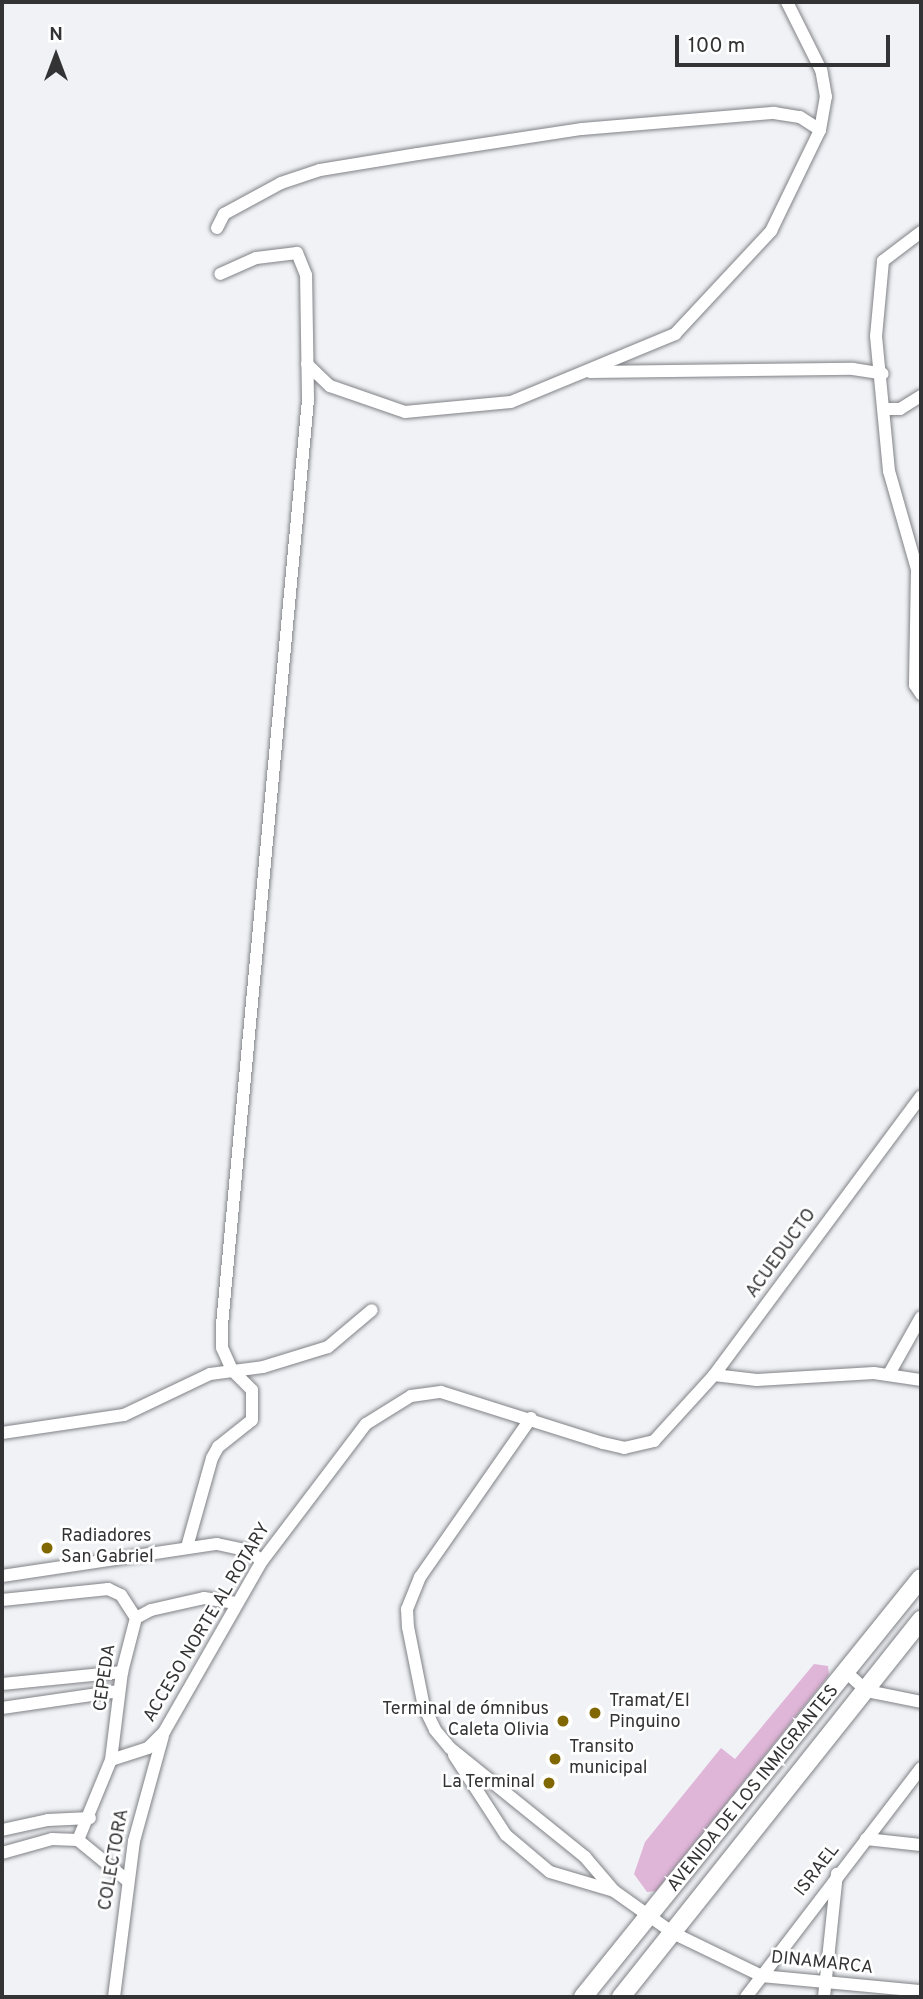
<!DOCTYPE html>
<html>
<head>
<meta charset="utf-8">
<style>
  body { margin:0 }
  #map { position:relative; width:923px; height:1999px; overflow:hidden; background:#f0f2f6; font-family:Overpass,sans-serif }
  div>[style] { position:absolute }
  .green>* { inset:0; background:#dfb5d8 }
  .roads { filter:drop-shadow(0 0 2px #808286) drop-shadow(0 0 2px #808286) }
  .street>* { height:12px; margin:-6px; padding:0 6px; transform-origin:6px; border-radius:6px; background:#fff }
  .secondary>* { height:18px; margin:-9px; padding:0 9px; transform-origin:9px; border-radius:9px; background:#fff }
  .dots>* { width:19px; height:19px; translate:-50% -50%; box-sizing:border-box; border:4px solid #fff; border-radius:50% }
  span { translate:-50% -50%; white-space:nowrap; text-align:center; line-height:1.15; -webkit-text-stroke:5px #fff; paint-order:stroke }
  .street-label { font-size:18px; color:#333335 }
  .poi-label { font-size:18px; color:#333335 }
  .left { translate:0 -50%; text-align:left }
  .right { translate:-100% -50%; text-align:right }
  .frame { position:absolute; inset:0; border:4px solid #333335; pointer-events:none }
  .north { position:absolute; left:21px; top:21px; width:70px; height:70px; -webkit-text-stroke:5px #fff; paint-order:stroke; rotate:0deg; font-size:19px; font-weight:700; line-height:28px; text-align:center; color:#333335 }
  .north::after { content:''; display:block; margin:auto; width:24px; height:32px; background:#333335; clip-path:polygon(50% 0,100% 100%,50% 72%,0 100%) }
  .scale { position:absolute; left:675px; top:35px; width:215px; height:32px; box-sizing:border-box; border:4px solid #333335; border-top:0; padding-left:9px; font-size:21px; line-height:24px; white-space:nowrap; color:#333335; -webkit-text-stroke:5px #fff; paint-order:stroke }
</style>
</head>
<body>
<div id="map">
  <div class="green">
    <div style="clip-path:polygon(814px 1664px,828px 1666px,829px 1675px,656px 1891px,647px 1892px,634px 1874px,645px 1842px,721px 1748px,735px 1759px)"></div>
  </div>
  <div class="roads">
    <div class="street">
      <div style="left:217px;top:228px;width:16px;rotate:-63deg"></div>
      <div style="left:224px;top:214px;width:65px;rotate:-28.5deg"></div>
      <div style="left:281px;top:183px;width:41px;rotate:-18.4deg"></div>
      <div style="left:320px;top:170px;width:99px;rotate:-9.3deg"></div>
      <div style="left:418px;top:154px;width:166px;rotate:-8.7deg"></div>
      <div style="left:582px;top:129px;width:193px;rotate:-4.8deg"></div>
      <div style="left:774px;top:113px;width:26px;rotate:9deg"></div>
      <div style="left:800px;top:117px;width:24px;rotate:33deg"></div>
      <div style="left:921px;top:232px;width:48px;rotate:142.7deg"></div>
      <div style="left:883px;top:261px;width:75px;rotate:95.3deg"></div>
      <div style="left:876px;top:336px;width:136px;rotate:84.5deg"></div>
      <div style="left:889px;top:471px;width:102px;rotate:74.1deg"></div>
      <div style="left:917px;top:569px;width:116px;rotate:91deg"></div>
      <div style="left:915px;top:685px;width:11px;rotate:56deg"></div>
      <div style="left:307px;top:364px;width:32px;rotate:44deg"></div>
      <div style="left:330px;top:386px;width:79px;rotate:19.1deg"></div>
      <div style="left:405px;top:412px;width:106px;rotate:-5.4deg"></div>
      <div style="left:511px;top:402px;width:178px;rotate:-22.5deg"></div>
      <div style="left:675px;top:334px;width:141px;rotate:-47deg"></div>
      <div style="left:771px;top:231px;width:112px;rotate:-64.1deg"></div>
      <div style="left:820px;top:130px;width:34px;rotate:-80deg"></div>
      <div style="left:826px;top:97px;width:27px;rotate:-100deg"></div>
      <div style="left:821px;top:70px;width:76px;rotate:-116.6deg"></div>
      <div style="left:590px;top:372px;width:263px;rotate:-0.7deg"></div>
      <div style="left:853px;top:369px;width:30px;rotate:9deg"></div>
      <div style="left:885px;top:409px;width:15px"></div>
      <div style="left:900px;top:409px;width:25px;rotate:-32deg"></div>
      <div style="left:889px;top:1374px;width:65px;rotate:-60.7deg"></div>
      <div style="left:714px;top:1375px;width:43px;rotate:6.6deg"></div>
      <div style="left:757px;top:1380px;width:117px;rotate:-3.4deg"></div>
      <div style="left:874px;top:1373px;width:48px;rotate:8.5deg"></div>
      <div style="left:531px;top:1418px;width:194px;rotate:124.9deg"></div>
      <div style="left:420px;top:1577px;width:35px;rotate:112deg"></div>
      <div style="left:407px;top:1609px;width:18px;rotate:87deg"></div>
      <div style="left:408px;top:1627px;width:82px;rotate:78.7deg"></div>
      <div style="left:424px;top:1707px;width:25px;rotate:64deg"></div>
      <div style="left:435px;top:1730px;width:23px;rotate:50deg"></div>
      <div style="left:450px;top:1748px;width:174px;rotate:38.9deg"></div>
      <div style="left:585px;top:1857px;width:45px;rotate:49.5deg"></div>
      <div style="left:2px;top:1433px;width:123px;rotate:-8.4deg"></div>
      <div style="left:124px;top:1415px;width:95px;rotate:-25.5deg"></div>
      <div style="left:210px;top:1374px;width:53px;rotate:-7.5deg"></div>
      <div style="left:263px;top:1367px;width:68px;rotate:-17.1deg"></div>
      <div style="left:328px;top:1347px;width:57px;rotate:-40.1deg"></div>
      <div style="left:187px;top:1547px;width:92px;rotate:-74.3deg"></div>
      <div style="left:212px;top:1458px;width:13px;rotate:-61deg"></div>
      <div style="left:218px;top:1447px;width:43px;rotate:-38.5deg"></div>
      <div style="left:252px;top:1420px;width:30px;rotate:-90deg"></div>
      <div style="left:252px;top:1390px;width:28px;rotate:-135deg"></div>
      <div style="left:232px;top:1370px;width:24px;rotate:-114deg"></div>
      <div style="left:222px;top:1348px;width:23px;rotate:-90deg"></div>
      <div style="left:222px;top:1325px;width:930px;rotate:-84.69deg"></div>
      <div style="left:308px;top:399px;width:124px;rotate:-90.9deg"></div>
      <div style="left:306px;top:275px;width:24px;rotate:-112deg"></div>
      <div style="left:297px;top:253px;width:41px;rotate:173deg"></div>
      <div style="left:256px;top:258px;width:39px;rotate:156deg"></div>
      <div style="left:2px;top:1576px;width:217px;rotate:-8.5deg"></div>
      <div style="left:217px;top:1544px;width:33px;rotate:12deg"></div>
      <div style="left:249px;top:1551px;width:16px;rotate:38deg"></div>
      <div style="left:2px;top:1600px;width:107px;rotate:-5.9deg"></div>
      <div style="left:108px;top:1589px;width:14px;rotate:25deg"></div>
      <div style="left:121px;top:1595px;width:27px;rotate:57deg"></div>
      <div style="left:847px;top:1673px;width:27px;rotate:42deg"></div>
      <div style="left:867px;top:1691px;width:55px;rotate:11.5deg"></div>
      <div style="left:2px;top:1684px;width:121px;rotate:-5.7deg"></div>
      <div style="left:2px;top:1708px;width:118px;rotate:-8.3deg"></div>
      <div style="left:454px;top:1755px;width:95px;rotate:57deg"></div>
      <div style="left:506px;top:1835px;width:57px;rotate:40.1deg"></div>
      <div style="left:550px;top:1872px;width:67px;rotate:16.5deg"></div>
      <div style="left:614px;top:1891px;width:72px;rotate:35.4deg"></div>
      <div style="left:673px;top:1933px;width:99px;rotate:25.8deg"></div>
      <div style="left:762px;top:1976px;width:160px;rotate:5.4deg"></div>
      <div style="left:111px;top:1760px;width:39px;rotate:-18deg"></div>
      <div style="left:148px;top:1748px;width:23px;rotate:-45deg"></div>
      <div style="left:164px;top:1732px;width:197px;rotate:-60.2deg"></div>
      <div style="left:262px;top:1561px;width:172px;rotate:-52.8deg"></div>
      <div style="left:366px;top:1424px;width:53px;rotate:-31.9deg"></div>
      <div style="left:411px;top:1396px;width:30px;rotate:-8deg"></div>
      <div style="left:441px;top:1392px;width:170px;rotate:17.5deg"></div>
      <div style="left:603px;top:1443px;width:22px;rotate:13deg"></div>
      <div style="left:624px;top:1448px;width:31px;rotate:-13deg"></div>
      <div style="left:654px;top:1441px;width:89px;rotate:-47.7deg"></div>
      <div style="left:714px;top:1375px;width:347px;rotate:-53.4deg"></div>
      <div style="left:2px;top:1830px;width:47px;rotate:-12.3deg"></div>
      <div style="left:48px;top:1820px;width:42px;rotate:-2.7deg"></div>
      <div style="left:866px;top:1839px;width:55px;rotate:6.2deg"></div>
      <div style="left:78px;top:1840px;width:87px;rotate:-67.6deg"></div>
      <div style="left:111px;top:1760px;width:89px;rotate:-82.9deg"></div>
      <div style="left:122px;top:1672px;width:56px;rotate:-75.5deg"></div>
      <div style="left:136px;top:1618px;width:17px;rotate:-28deg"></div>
      <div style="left:151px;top:1610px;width:54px;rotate:-12.8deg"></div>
      <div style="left:204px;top:1598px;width:32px;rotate:9deg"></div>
      <div style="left:2px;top:1853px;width:52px;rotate:-15.6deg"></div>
      <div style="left:52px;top:1839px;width:26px;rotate:2deg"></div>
      <div style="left:78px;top:1840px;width:65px;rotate:39.4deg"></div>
      <div style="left:114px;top:1997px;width:157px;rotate:-82.7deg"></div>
      <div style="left:134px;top:1841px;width:109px;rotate:-74.6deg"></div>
      <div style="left:746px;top:1997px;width:288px;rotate:-52.6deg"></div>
      <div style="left:824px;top:1997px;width:124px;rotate:-84deg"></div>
    </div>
    <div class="secondary">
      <div style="left:583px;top:1997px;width:538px;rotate:-51.11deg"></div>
      <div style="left:621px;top:1997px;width:482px;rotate:-51.5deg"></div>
    </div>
  </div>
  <div class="dots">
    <div style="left:47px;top:1548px;background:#806700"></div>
    <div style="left:595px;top:1713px;background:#806700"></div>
    <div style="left:563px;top:1721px;background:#806700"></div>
    <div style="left:555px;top:1759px;background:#806700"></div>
    <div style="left:549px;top:1783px;background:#806700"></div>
  </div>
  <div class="street-label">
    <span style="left:782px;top:1254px;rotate:-54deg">ACUEDUCTO</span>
    <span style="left:208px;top:1623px;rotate:-59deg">ACCESO NORTE AL ROTARY</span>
    <span style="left:106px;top:1678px;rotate:-82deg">CEPEDA</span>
    <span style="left:754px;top:1789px;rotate:-51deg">AVENIDA DE LOS INMIGRANTES</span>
    <span style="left:115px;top:1860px;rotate:-80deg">COLECTORA</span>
    <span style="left:818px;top:1871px;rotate:-52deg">ISRAEL</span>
    <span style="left:822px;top:1964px;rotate:6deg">DINAMARCA</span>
  </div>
  <div class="poi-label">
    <span class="left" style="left:61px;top:1548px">Radiadores<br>San Gabriel</span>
    <span class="left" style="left:609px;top:1713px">Tramat/El<br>Pinguino</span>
    <span class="right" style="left:549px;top:1721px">Terminal de ómnibus<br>Caleta Olivia</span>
    <span class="left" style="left:569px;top:1759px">Transito<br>municipal</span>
    <span class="right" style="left:535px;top:1783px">La Terminal</span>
  </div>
  <div class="frame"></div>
  <div class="north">N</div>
  <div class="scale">100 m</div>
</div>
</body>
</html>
